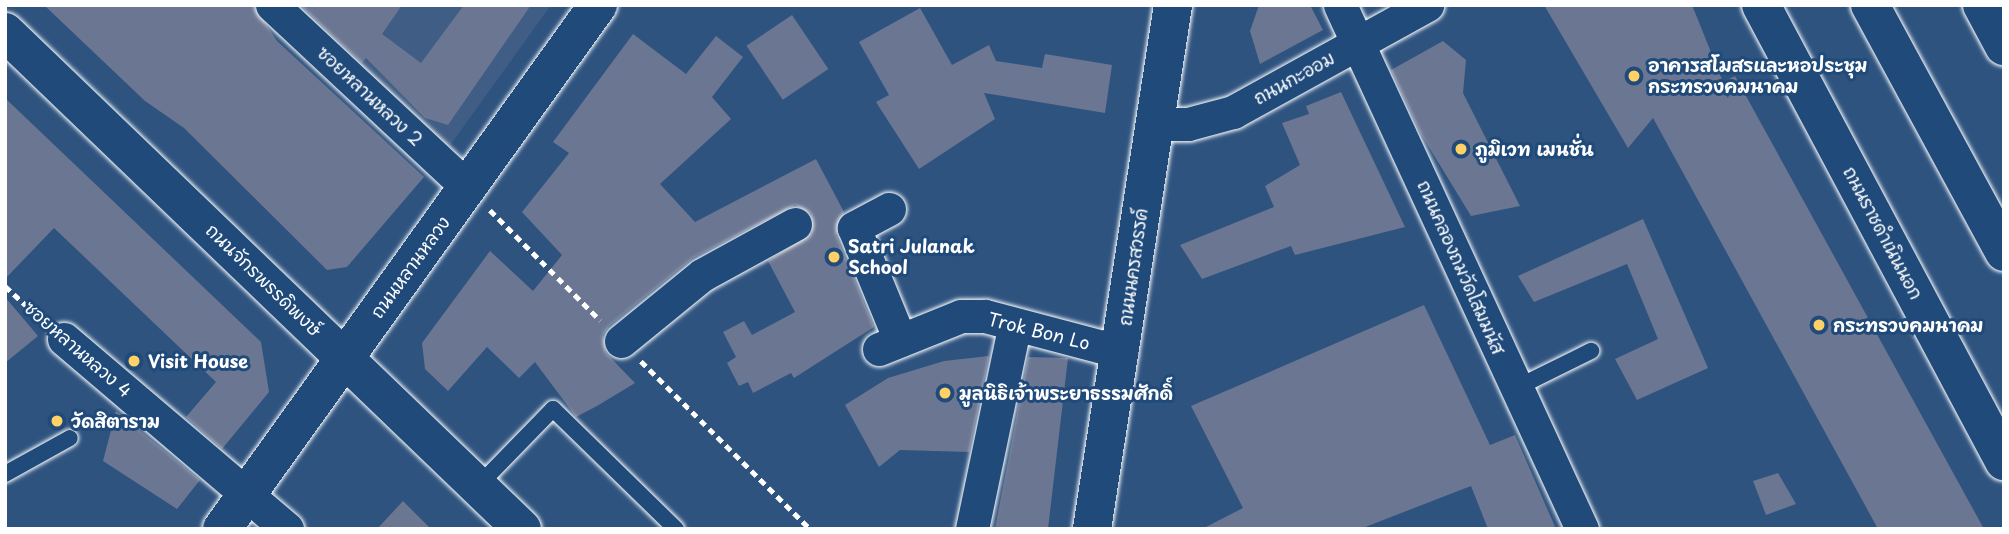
<!DOCTYPE html>
<html>
<head>
<meta charset="utf-8">
<style>
  body { margin:0 }
  #map { position:relative; width:2009px; height:534px; overflow:hidden; background:#2e537f; font-family:"Playpen Sans","Playpen Sans Thai",sans-serif }
  div>[style] { position:absolute }
  .built>* { inset:0; background:#405e85 }
  .building>* { inset:0; background:#6b7692; transform-origin:0 0 }
  .path>* { height:4.5px; margin-top:-2.25px; transform-origin:0; background:repeating-linear-gradient(90deg,#fff 0 7px,transparent 0 12px) }
  .roads { filter:drop-shadow(0 0 2px #fff) drop-shadow(0 0 2px #fff) }
  .lane>* { height:16px; margin:-8px; padding:0 8px; transform-origin:8px; border-radius:8px; background:#1f4a7a }
  .street>* { height:33px; margin:-16.5px; padding:0 16.5px; transform-origin:16.5px; border-radius:16.5px; background:#1f4a7a }
  .secondary>* { height:38px; margin:-19px; padding:0 19px; transform-origin:19px; border-radius:19px; background:#1f4a7a }
  .primary>* { height:38px; margin:-19px; padding:0 19px; transform-origin:19px; border-radius:19px; background:#1f4a7a }
  .dots>* { width:19px; height:19px; translate:-50% -50%; box-sizing:border-box; border:4px solid #1f4a7a; border-radius:50% }
  span { translate:-50% -50%; white-space:nowrap; text-align:center; line-height:1.15; -webkit-text-stroke:6px #1f4a7a; paint-order:stroke }
  .poi-label { font-size:18px; color:#fff; font-weight:700 }
  .left { translate:0 -50%; text-align:left }
  .street-label { font-size:18px; color:#fff }
  .frame { position:absolute; inset:0; border:7px solid #fff; pointer-events:none }
</style>
</head>
<body>
<div id="map">
  <div class="built">
    <div style="clip-path:polygon(291px 5px,551px 5px,451px 144px,443px 147px)"></div>
  </div>
  <div class="building">
    <div style="clip-path:polygon(44px 5px,253px 5px,277px 41px,424px 177px,347px 267px,327px 270px,184px 128px,145px 101px)"></div>
    <div style="clip-path:polygon(300px 5px,402px 5px,382px 34px,421px 63px,464px 5px,531px 5px,448px 125px,425px 118px,366px 58px,362px 63px)"></div>
    <div style="clip-path:polygon(1259px 5px,1310px 5px,1323px 30px,1260px 64px,1250px 31px)"></div>
    <div style="clip-path:polygon(1544px 5px,1692px 5px,1723px 82px,1735px 76px,1984px 529px,1878px 529px,1653px 118px,1628px 148px)"></div>
    <div style="clip-path:polygon(920px 8px,952px 65px,989px 45px,996px 61px,1042px 68px,1045px 54px,1112px 65px,1105px 113px,984px 93px,995px 119px,919px 169px,876px 102px,889px 95px,859px 42px)"></div>
    <div style="left:792px;top:15px;width:65px;height:55px;rotate:56deg"></div>
    <div style="clip-path:polygon(633px 34px,686px 74px,716px 36px,743px 57px,712px 97px,731px 119px,660px 184px,695px 222px,816px 159px,844px 212px,836px 235px,874px 327px,794px 378px,791px 373px,753px 393px,748px 382px,739px 386px,727px 363px,736px 357px,723px 332px,744px 321px,752px 335px,795px 312px,768px 261px,812px 233px,811px 214px,795px 205px,693px 258px,609px 326px,603px 335px,606px 353px,635px 383px,597px 406px,576px 417px,535px 362px,519px 378px,487px 347px,448px 391px,425px 369px,422px 343px,490px 251px,533px 291px,562px 255px,522px 212px,569px 153px,553px 142px)"></div>
    <div style="clip-path:polygon(1443px 41px,1466px 60px,1463px 93px,1520px 206px,1471px 216px,1421px 134px,1391px 70px)"></div>
    <div style="clip-path:polygon(1341px 92px,1405px 227px,1295px 255px,1291px 246px,1202px 279px,1180px 245px,1274px 207px,1265px 186px,1300px 165px,1282px 123px,1309px 114px,1306px 106px)"></div>
    <div style="clip-path:polygon(5px 98px,261px 342px,269px 392px,222px 449px,186px 417px,216px 382px,54px 228px,5px 279px)"></div>
    <div style="clip-path:polygon(1643px 219px,1708px 368px,1637px 400px,1615px 359px,1658px 339px,1627px 264px,1534px 302px,1518px 276px)"></div>
    <div style="clip-path:polygon(5px 297px,38px 336px,5px 363px)"></div>
    <div style="clip-path:polygon(1424px 305px,1490px 445px,1515px 435px,1556px 529px,1488px 529px,1471px 486px,1360px 529px,1202px 529px,1243px 508px,1191px 406px)"></div>
    <div style="clip-path:polygon(989px 356px,969px 452px,900px 450px,879px 467px,845px 405px,888px 378px,944px 361px)"></div>
    <div style="clip-path:polygon(1028px 357px,1068px 358px,1048px 529px,995px 529px)"></div>
    <div style="clip-path:polygon(116px 411px,200px 480px,177px 509px,103px 461px)"></div>
    <div style="clip-path:polygon(1778px 473px,1796px 504px,1766px 515px,1753px 481px)"></div>
    <div style="clip-path:polygon(403px 501px,431px 529px,377px 529px)"></div>
  </div>
  <div class="path">
    <div style="left:490px;top:210px;width:156px;rotate:45deg"></div>
    <div style="left:5px;top:286px;width:52px;rotate:42.6deg"></div>
    <div style="left:641px;top:361px;width:238px;rotate:44.8deg"></div>
  </div>
  <div class="roads">
    <div class="lane">
      <div style="left:1516px;top:388px;width:84px;rotate:-26.3deg"></div>
      <div style="left:5px;top:474px;width:74px;rotate:-29deg"></div>
      <div style="left:479px;top:485px;width:106px;rotate:-45.8deg"></div>
      <div style="left:553px;top:409px;width:172px;rotate:44.3deg"></div>
    </div>
    <div class="street">
      <div style="left:272px;top:5px;width:267px;rotate:43deg"></div>
      <div style="left:1340px;top:5px;width:577px;rotate:65.21deg"></div>
      <div style="left:1154px;top:124px;width:34px"></div>
      <div style="left:1188px;top:124px;width:47px;rotate:-14.9deg"></div>
      <div style="left:1233px;top:112px;width:222px;rotate:-28.9deg"></div>
      <div style="left:889px;top:209px;width:40px;rotate:152deg"></div>
      <div style="left:854px;top:228px;width:121px;rotate:67.7deg"></div>
      <div style="left:64px;top:339px;width:293px;rotate:40.4deg"></div>
      <div style="left:621px;top:341px;width:104px;rotate:-39.2deg"></div>
      <div style="left:702px;top:275px;width:106px;rotate:-28.7deg"></div>
      <div style="left:879px;top:349px;width:88px;rotate:-21.9deg"></div>
      <div style="left:961px;top:316px;width:24px"></div>
      <div style="left:985px;top:316px;width:141px;rotate:14.8deg"></div>
      <div style="left:972px;top:529px;width:209px;rotate:-78.2deg"></div>
    </div>
    <div class="secondary">
      <div style="left:1761px;top:5px;width:517px;rotate:61.95deg"></div>
      <div style="left:1870px;top:5px;width:281px;rotate:61.5deg"></div>
      <div style="left:1982px;top:5px;width:47px;rotate:61.8deg"></div>
      <div style="left:5px;top:32px;width:717px;rotate:43.87deg"></div>
    </div>
    <div class="primary">
      <div style="left:222px;top:529px;width:645px;rotate:-54.34deg"></div>
      <div style="left:1092px;top:529px;width:530px;rotate:-81.21deg"></div>
    </div>
  </div>
  <div class="dots">
    <div style="left:1634px;top:76px;background:#ffd166"></div>
    <div style="left:1461px;top:149px;background:#ffd166"></div>
    <div style="left:834px;top:257px;background:#ffd166"></div>
    <div style="left:1819px;top:325px;background:#ffd166"></div>
    <div style="left:134px;top:361px;background:#ffd166"></div>
    <div style="left:945px;top:393px;background:#ffd166"></div>
    <div style="left:57px;top:421px;background:#ffd166"></div>
  </div>
  <div class="poi-label">
    <span class="left" style="left:1648px;top:76px">อาคารสโมสรและหอประชุม<br>กระทรวงคมนาคม</span>
    <span class="left" style="left:1475px;top:149px">ภูมิเวท เมนชั่น</span>
    <span class="left" style="left:848px;top:257px">Satri Julanak<br>School</span>
    <span class="left" style="left:1833px;top:325px">กระทรวงคมนาคม</span>
    <span class="left" style="left:148px;top:361px">Visit House</span>
    <span class="left" style="left:959px;top:393px">มูลนิธิเจ้าพระยาธรรมศักดิ์</span>
    <span class="left" style="left:71px;top:421px">วัดสิตาราม</span>
  </div>
  <div class="street-label">
    <span style="left:1294px;top:78px;rotate:-29deg">ถนนกะออม</span>
    <span style="left:370px;top:96px;rotate:43deg">ซอยหลานหลวง 2</span>
    <span style="left:1883px;top:233px;rotate:62deg">ถนนราชดำเนินนอก</span>
    <span style="left:410px;top:267px;rotate:-54deg">ถนนหลานหลวง</span>
    <span style="left:1133px;top:267px;rotate:-82deg">ถนนนครสวรรค์</span>
    <span style="left:1461px;top:267px;rotate:66deg">ถนนคลองถมวัดโสมมนัส</span>
    <span style="left:264px;top:280px;rotate:44deg">ถนนจักรพรรดิพงษ์</span>
    <span style="left:1039px;top:331px;rotate:14deg">Trok Bon Lo</span>
    <span style="left:78px;top:349px;rotate:41deg">ซอยหลานหลวง 4</span>
  </div>
  <div class="frame"></div>
</div>
</body>
</html>
